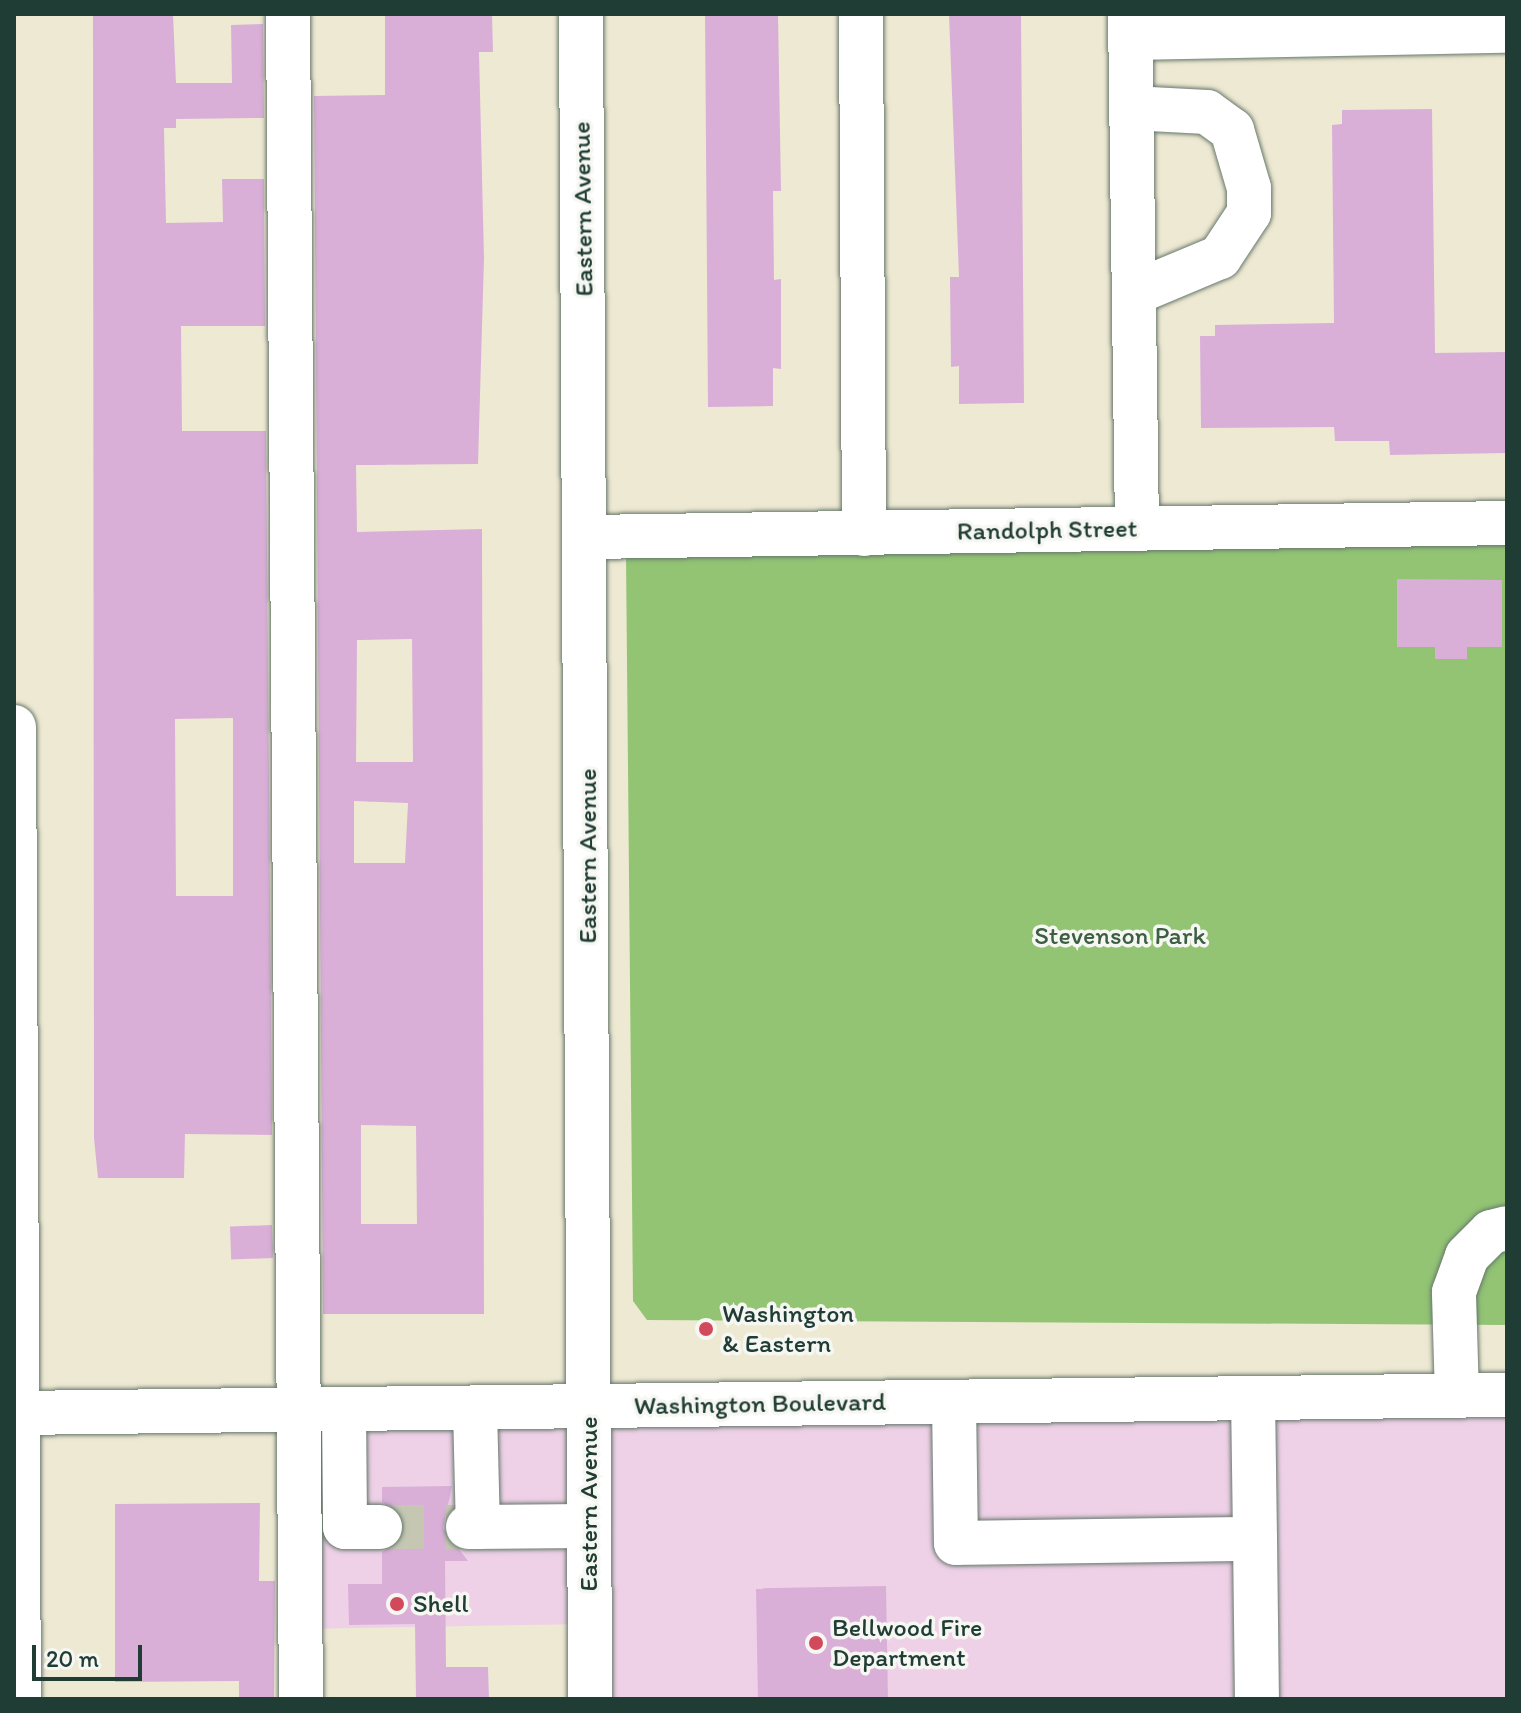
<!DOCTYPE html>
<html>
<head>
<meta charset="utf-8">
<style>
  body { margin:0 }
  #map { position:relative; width:1521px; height:1713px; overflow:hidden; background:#eee9d3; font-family:Itim,sans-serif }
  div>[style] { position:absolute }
  .built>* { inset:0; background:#eed0e7; transform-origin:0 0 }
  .green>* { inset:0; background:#92c474 }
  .building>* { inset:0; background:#d9afd8; transform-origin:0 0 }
  .minor-tunnel>* { height:44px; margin-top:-22px; transform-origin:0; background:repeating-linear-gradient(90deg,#c5c7b3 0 44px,transparent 0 66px) }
  .roads { filter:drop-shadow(0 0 2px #67796c) drop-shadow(0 0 2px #67796c) }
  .minor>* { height:44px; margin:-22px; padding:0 22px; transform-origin:22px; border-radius:22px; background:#fff }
  .dots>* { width:22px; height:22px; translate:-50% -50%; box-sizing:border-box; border:4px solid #f6f6f2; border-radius:50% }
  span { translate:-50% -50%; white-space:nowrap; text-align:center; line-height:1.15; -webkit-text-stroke:7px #f6f6f2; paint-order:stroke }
  .street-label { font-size:26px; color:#1f3d34 }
  .park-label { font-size:26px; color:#3c5f44 }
  .poi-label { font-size:26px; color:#1f3d34 }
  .left { translate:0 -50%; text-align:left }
  .frame { position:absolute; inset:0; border:16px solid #1f3d34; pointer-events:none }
  .scale { position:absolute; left:32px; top:1645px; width:110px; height:36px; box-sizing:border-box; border:4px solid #1f3d34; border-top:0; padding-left:10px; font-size:24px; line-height:28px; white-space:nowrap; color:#1f3d34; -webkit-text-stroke:6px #f6f6f2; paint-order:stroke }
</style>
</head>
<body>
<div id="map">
  <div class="built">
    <div style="left:1507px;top:1399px;width:300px;height:905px;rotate:90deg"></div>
    <div style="left:582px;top:1403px;width:221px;height:283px;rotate:89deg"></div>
  </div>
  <div class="green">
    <div style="clip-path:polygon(1507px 543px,1507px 1325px,647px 1320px,633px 1301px,626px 555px)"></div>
  </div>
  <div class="building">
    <div style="clip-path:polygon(evenodd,93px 14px,173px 14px,176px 83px,232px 83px,231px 25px,263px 24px,264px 118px,176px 119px,176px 128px,164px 128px,166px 223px,223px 222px,222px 179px,264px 179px,265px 326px,181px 326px,182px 431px,266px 431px,272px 1135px,185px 1134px,184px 1178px,98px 1178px,94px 1138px,93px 14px,233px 718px,233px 896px,176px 896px,175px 719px,233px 718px)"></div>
    <div style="clip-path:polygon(evenodd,385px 14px,492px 14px,493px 52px,479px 52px,484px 258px,478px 464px,356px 465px,357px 532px,482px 529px,484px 1314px,323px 1314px,314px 96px,385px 95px,385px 14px,412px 639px,413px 762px,356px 762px,357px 640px,412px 639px,385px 14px,354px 801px,408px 803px,405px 863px,354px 863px,354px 801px,385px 14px,361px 1125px,416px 1126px,417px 1224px,361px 1224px,361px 1125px)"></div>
    <div style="clip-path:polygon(705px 14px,778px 14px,781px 191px,773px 191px,774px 280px,781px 279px,781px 369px,773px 368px,773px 406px,708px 407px)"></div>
    <div style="clip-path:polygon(949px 14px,1021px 14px,1024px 403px,959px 404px,959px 366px,951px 367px,950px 277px,959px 277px)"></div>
    <div style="clip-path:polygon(1432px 109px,1435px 353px,1507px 352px,1507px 453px,1390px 455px,1389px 441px,1335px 441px,1334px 427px,1201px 428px,1200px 336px,1215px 336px,1215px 325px,1334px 323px,1332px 125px,1342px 124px,1342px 110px)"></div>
    <div style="clip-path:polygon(1397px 579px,1502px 580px,1502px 647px,1467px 647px,1467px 659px,1435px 659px,1435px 647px,1397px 647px)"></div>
    <div style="left:272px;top:1225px;width:33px;height:42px;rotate:88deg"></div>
    <div style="clip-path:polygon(452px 1486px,443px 1528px,468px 1561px,445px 1561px,446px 1667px,488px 1667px,489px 1699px,416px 1699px,415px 1624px,349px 1625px,348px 1584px,382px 1584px,382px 1552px,401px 1540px,405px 1528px,401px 1514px,382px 1502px,382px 1487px)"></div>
    <div style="clip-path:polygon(260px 1503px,259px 1581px,275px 1581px,274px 1699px,239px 1699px,239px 1681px,115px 1682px,115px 1504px)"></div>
    <div style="left:886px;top:1586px;width:113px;height:130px;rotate:89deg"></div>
  </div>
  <div class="minor-tunnel">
    <div style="left:380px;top:1527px;width:88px"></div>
  </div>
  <div class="roads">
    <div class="minor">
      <div style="left:288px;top:14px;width:1685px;rotate:89.56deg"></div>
      <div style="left:581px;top:14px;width:1685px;rotate:89.69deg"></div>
      <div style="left:861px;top:14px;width:520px;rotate:89.67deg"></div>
      <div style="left:1130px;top:14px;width:514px;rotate:89.22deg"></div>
      <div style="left:1130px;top:38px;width:377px;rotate:-1.1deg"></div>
      <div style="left:1131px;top:108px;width:76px;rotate:3deg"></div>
      <div style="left:1207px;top:112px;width:31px;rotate:36deg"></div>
      <div style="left:1232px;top:130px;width:60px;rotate:73.7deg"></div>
      <div style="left:1249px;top:188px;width:25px;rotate:90deg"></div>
      <div style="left:1249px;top:213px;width:53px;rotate:123.4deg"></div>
      <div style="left:1220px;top:257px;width:93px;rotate:157.3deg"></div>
      <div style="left:588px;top:537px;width:919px;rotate:-0.87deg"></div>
      <div style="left:14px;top:727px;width:972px;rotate:89.71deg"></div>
      <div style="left:1457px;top:1396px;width:104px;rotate:-91.7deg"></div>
      <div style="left:1454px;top:1292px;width:38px;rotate:-70deg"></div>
      <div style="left:1467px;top:1256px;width:34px;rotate:-45deg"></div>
      <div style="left:1491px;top:1232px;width:16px;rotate:-14deg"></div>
      <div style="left:954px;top:1402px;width:141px;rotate:89.2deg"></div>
      <div style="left:956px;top:1543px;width:299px;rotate:-0.8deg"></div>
      <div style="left:1255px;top:1539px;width:141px;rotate:-90.8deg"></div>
      <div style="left:475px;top:1408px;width:119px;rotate:88.6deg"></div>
      <div style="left:344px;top:1409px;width:118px;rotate:89.5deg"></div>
      <div style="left:345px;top:1527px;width:35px"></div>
      <div style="left:14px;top:1413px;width:1493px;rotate:-0.69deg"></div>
      <div style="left:468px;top:1527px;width:121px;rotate:-0.5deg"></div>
      <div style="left:1255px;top:1539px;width:160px;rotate:89.3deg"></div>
    </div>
  </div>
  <div class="dots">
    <div style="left:706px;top:1329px;background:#d1495b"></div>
    <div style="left:397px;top:1604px;background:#d1495b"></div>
    <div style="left:816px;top:1643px;background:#d1495b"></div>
  </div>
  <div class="street-label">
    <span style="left:583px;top:209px;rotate:-91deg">Eastern Avenue</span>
    <span style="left:1047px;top:530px;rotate:-1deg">Randolph Street</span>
    <span style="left:588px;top:856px;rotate:-90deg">Eastern Avenue</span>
    <span style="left:760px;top:1404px;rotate:-1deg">Washington Boulevard</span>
    <span style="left:589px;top:1504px;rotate:-90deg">Eastern Avenue</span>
  </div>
  <div class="park-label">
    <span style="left:1120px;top:936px">Stevenson Park</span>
  </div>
  <div class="poi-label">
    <span class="left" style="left:722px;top:1329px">Washington<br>&amp; Eastern</span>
    <span class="left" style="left:413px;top:1604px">Shell</span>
    <span class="left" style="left:832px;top:1643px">Bellwood Fire<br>Department</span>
  </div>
  <div class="frame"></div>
  <div class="scale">20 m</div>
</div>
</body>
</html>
